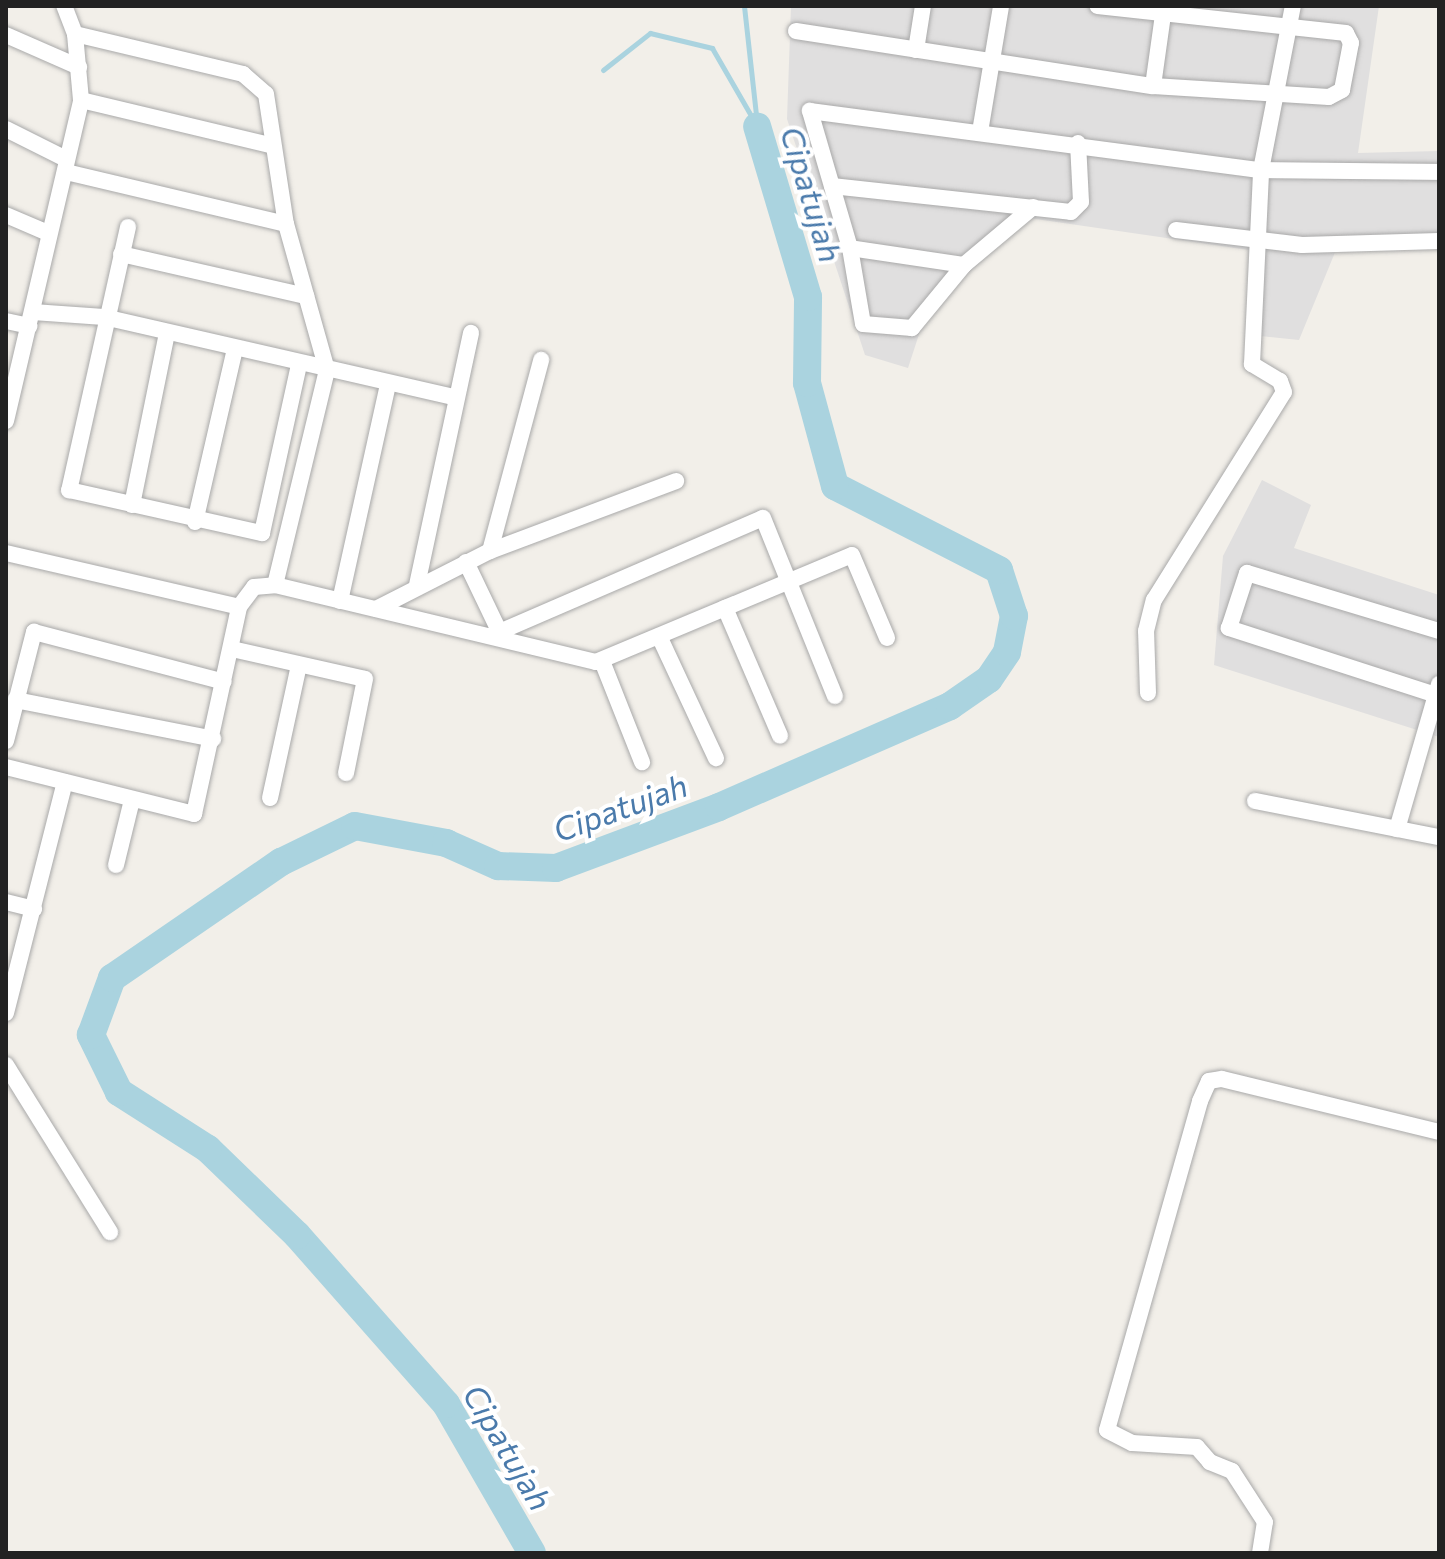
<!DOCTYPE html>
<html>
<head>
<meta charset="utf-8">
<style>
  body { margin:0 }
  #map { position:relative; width:1445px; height:1559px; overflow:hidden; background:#f2efe9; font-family:Commissioner,sans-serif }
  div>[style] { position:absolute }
  .residential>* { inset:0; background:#e0dfdf }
  .stream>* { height:5px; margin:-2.5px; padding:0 2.5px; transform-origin:2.5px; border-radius:2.5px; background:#aad3df }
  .river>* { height:28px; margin:-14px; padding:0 14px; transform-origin:14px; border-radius:14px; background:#aad3df }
  .roads { filter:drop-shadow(0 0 2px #a9a9a9) drop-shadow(0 0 2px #a9a9a9) }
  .street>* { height:16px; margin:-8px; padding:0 8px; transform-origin:8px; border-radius:8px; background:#fff }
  span { translate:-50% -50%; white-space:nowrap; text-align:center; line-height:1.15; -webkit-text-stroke:8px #fff; paint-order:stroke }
  .water-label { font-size:32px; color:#4a7aab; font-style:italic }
  .frame { position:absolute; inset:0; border:8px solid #222; pointer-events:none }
</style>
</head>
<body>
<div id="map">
  <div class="residential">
    <div style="clip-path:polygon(791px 6px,1379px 6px,1358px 153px,1439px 151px,1439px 247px,1336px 250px,1299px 340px,1251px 335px,1256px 251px,1029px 218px,927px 310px,908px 368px,865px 355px,787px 119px)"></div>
    <div style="clip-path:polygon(1262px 480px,1311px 505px,1294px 548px,1439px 595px,1439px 737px,1214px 665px,1223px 556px)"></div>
  </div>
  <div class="stream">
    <div style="left:744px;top:6px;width:119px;rotate:83.7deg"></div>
    <div style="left:603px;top:70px;width:60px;rotate:-38.2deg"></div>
    <div style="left:650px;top:33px;width:64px;rotate:13.6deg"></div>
    <div style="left:712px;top:48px;width:90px;rotate:60deg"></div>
  </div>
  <div class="river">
    <div style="left:532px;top:1553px;width:172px;rotate:-120deg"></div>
    <div style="left:446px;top:1404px;width:225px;rotate:-131.4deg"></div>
    <div style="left:297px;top:1235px;width:124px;rotate:-136deg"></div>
    <div style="left:208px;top:1149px;width:106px;rotate:-147.4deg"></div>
    <div style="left:119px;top:1092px;width:64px;rotate:-116.2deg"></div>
    <div style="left:91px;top:1035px;width:61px;rotate:-69.8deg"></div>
    <div style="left:112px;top:978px;width:205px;rotate:-34.5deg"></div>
    <div style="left:281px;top:862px;width:82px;rotate:-25.9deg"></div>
    <div style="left:355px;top:826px;width:93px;rotate:10.6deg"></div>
    <div style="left:446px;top:843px;width:57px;rotate:23.9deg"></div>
    <div style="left:498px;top:866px;width:58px;rotate:2deg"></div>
    <div style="left:556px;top:868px;width:174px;rotate:-20.5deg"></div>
    <div style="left:719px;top:807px;width:252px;rotate:-23.6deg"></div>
    <div style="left:950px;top:706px;width:47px;rotate:-34.7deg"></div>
    <div style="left:989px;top:679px;width:32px;rotate:-56deg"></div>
    <div style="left:1007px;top:652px;width:37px;rotate:-79deg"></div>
    <div style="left:1014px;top:616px;width:48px;rotate:-108.1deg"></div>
    <div style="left:999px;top:570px;width:184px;rotate:-152.9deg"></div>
    <div style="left:835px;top:486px;width:107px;rotate:-105.2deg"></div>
    <div style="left:807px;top:383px;width:86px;rotate:-89.3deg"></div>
    <div style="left:808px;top:297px;width:178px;rotate:-106.6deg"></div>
  </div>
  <div class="roads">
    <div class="street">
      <div style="left:796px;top:31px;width:361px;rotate:8.8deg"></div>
      <div style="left:1153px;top:86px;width:176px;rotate:3.6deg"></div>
      <div style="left:1329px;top:97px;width:15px;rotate:-28deg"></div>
      <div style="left:1342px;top:90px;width:48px;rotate:-79.2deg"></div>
      <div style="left:1351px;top:43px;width:11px;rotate:-117deg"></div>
      <div style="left:1346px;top:33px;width:250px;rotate:-173.8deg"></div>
      <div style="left:75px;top:34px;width:173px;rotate:13.4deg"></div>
      <div style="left:243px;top:74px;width:30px;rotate:41deg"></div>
      <div style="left:266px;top:94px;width:132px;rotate:81.3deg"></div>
      <div style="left:286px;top:224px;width:152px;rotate:74.3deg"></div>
      <div style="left:327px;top:370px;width:221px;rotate:103.6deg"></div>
      <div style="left:6px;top:35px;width:80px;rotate:23.7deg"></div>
      <div style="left:916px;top:50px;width:45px;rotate:-81deg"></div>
      <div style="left:1153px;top:86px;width:72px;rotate:-82deg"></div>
      <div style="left:81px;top:100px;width:194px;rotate:13.4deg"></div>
      <div style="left:6px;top:129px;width:67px;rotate:26.6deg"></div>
      <div style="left:980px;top:132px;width:128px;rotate:-80.5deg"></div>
      <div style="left:66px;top:172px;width:226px;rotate:13.3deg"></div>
      <div style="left:832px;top:186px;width:240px;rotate:6.2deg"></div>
      <div style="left:1071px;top:212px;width:14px;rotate:-45deg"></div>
      <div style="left:1081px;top:202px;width:59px;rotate:-92.9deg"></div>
      <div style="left:1033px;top:207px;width:90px;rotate:140deg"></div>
      <div style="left:964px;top:265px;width:82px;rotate:129.5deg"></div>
      <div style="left:912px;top:328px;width:49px;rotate:-175.3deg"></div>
      <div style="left:863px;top:324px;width:77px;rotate:-99.7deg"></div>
      <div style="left:850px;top:248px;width:143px;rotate:-106.3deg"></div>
      <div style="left:810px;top:111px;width:455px;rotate:7.5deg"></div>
      <div style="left:1261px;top:170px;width:178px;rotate:0.6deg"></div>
      <div style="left:6px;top:215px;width:46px;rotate:23.2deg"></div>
      <div style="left:128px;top:227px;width:270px;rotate:102.6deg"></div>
      <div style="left:69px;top:490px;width:198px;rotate:12.6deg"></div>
      <div style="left:262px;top:533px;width:172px;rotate:-77.6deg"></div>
      <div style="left:1176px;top:230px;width:127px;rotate:6.8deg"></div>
      <div style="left:1302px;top:245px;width:137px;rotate:-1.7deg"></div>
      <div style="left:850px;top:248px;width:115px;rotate:8.5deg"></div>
      <div style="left:121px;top:254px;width:190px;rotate:12.8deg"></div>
      <div style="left:33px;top:312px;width:71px;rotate:4deg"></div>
      <div style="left:104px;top:317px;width:359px;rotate:12.9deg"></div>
      <div style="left:6px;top:321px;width:24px;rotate:12deg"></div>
      <div style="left:6px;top:421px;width:330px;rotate:-76.8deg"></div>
      <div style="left:81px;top:100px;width:66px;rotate:-95.2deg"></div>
      <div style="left:75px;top:34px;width:30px;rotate:-111deg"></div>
      <div style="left:132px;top:505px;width:176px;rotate:-78.5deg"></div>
      <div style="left:195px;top:522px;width:178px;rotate:-77deg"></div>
      <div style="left:490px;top:551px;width:198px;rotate:-75deg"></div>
      <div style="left:6px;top:553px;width:239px;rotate:13deg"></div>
      <div style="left:239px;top:607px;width:25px;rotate:-53deg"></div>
      <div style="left:254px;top:587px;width:21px;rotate:-5deg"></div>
      <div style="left:275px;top:585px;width:330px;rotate:13.5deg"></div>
      <div style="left:596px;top:662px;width:277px;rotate:-22.7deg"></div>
      <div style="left:852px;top:555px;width:90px;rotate:67.1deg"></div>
      <div style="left:466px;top:562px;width:76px;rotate:64.4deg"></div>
      <div style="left:417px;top:585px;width:258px;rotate:-77.9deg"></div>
      <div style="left:340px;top:601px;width:222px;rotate:-77.5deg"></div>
      <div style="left:725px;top:608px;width:139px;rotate:66.7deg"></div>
      <div style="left:376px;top:609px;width:128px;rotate:-27deg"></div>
      <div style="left:490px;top:551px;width:199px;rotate:-20.6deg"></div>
      <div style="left:490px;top:636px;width:297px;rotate:-23.4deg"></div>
      <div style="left:763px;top:518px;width:192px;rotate:68deg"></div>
      <div style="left:659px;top:636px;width:135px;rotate:65deg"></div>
      <div style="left:232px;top:649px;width:136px;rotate:12.7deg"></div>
      <div style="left:365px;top:679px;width:96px;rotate:101.4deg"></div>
      <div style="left:602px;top:661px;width:109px;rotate:68.4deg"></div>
      <div style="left:1148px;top:693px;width:62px;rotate:-91.8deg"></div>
      <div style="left:1146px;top:631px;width:32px;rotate:-76deg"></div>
      <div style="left:1154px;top:600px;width:245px;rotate:-58deg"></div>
      <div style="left:1284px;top:392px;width:12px;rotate:-110deg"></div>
      <div style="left:1280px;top:381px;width:33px;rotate:-149deg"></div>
      <div style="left:1252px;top:364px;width:194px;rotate:-87.3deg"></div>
      <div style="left:1261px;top:170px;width:167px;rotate:-79deg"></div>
      <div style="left:1436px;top:695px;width:218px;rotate:-162.1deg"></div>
      <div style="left:1229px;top:628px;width:58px;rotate:-71.9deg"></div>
      <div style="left:1247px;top:573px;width:201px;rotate:16.8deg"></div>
      <div style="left:15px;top:700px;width:202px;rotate:11.1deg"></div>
      <div style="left:6px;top:741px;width:113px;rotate:-75.6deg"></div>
      <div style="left:34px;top:632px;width:196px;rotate:14.7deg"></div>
      <div style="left:6px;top:767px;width:194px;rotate:14deg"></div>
      <div style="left:194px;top:814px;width:212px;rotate:-77.7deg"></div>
      <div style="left:270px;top:798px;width:136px;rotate:-77.7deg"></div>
      <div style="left:1255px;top:801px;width:187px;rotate:11.1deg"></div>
      <div style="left:1397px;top:829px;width:151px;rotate:-73.8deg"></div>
      <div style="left:116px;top:865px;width:67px;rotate:-76.2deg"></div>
      <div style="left:6px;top:902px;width:29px;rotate:14deg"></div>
      <div style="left:6px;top:1013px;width:238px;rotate:-75.7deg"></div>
      <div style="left:6px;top:1065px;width:197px;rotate:58.1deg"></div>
      <div style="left:1260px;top:1553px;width:31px;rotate:-81deg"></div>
      <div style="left:1265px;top:1522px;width:61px;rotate:-122.9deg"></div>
      <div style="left:1232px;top:1471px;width:24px;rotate:-158deg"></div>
      <div style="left:1210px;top:1462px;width:20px;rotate:-131deg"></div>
      <div style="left:1197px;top:1447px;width:65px;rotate:-176.5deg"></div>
      <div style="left:1132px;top:1443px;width:28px;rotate:-153deg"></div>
      <div style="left:1107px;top:1430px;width:342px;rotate:-74.2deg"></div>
      <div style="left:1200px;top:1101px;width:22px;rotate:-66deg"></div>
      <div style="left:1209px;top:1081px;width:13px;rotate:-9deg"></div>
      <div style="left:1222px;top:1079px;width:223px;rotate:13.7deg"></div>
    </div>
  </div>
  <div class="water-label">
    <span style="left:812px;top:194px;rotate:73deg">Cipatujah</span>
    <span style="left:620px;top:807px;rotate:-20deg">Cipatujah</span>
    <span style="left:508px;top:1447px;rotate:59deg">Cipatujah</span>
  </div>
  <div class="frame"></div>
</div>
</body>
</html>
